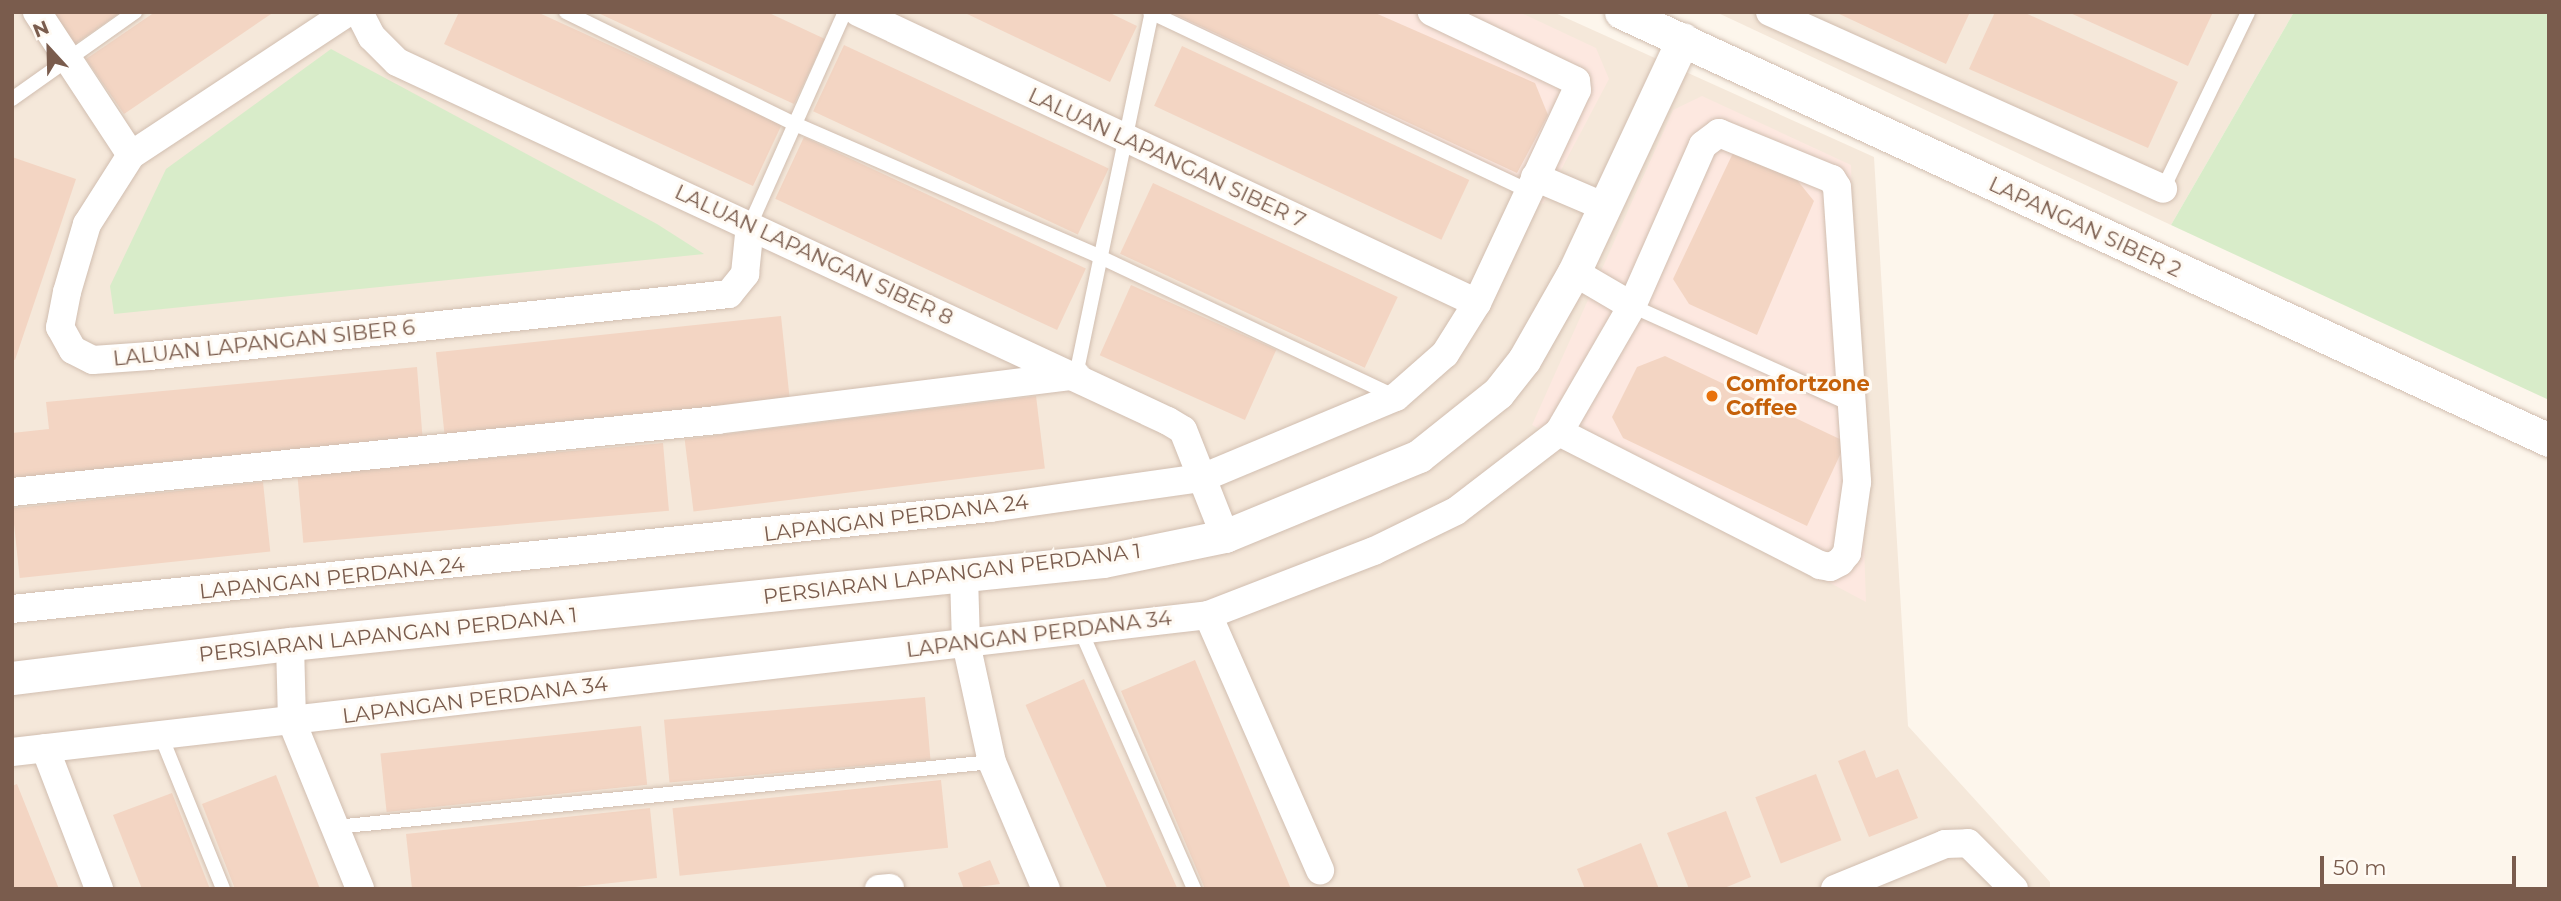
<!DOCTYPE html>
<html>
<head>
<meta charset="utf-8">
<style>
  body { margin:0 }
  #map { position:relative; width:2561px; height:901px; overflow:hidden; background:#fdf6ec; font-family:Montserrat,sans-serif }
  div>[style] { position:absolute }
  .residential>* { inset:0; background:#f5e8da }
  .commercial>* { inset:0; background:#fde8e0 }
  .green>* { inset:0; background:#d8ecc9 }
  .building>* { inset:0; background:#f3d5c3; transform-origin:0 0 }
  .roads { filter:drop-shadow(0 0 2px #d1beb0) drop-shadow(0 0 2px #d1beb0) }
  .service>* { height:14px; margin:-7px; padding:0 7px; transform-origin:7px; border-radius:7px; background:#fff }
  .minor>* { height:28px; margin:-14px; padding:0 14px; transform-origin:14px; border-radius:14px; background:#fff }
  .tertiary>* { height:33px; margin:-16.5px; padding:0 16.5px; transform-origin:16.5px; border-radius:16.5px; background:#fff }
  .dots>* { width:19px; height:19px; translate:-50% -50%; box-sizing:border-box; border:4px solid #fffaf3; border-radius:50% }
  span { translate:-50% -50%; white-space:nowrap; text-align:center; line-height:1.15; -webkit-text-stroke:6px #fffaf3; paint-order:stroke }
  .street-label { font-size:21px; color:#7a5c4d }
  .food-label { font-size:21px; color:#c56008; font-weight:700 }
  .left { translate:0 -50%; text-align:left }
  .frame { position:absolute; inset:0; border:14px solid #7a5c4d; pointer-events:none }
  .north { position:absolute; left:14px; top:14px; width:70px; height:70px; -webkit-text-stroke:5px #fffaf3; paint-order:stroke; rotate:338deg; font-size:19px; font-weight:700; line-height:28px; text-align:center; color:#7a5c4d }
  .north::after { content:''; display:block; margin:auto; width:24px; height:32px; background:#7a5c4d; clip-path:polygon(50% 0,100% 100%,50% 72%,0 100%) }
  .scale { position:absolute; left:2320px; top:856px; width:196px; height:32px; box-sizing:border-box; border:4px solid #7a5c4d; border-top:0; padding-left:9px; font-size:21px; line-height:24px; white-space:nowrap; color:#7a5c4d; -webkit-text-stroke:5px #fffaf3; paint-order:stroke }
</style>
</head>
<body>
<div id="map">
  <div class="residential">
    <div style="clip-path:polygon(12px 12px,1553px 12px,1874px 157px,1908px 726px,2050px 882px,2050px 889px,12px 889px)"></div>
    <div style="clip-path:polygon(1716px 12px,2294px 12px,2171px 225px)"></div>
  </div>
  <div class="commercial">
    <div style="clip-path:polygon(1139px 12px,1519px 12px,1596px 48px,1609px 79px,1543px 204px)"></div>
    <div style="clip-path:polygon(1702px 96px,1851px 165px,1866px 602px,1532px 425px,1673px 110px)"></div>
  </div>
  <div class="green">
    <div style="clip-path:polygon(2294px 12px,2549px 12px,2549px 400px,2171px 225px)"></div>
    <div style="clip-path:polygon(331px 49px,657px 224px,704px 254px,114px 314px,110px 286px,166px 169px)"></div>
  </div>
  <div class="building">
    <div style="clip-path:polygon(53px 12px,121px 12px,75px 44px)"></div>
    <div style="clip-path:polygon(155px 12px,274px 12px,124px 114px,86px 59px)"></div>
    <div style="clip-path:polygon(459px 12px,537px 12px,782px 124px,753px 186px,444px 44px)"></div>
    <div style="clip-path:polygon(596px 12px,767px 12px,825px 39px,794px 104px)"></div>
    <div style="clip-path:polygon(963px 12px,1108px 12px,1137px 26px,1110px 82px)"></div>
    <div style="clip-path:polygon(1170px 12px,1373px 12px,1535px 83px,1548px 115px,1517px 173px)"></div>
    <div style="clip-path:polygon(1835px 12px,1970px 12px,1946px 64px)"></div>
    <div style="clip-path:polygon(1995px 12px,2023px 12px,2178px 82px,2148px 148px,1969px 69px)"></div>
    <div style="clip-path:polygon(2068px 12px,2213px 12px,2188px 66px)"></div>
    <div style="left:844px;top:45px;width:292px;height:73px;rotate:25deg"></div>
    <div style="left:1182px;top:46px;width:317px;height:66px;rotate:25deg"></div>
    <div style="left:804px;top:137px;width:311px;height:68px;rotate:25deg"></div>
    <div style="clip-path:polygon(1733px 153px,1797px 180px,1814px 201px,1757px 335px,1689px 304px,1673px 279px)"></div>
    <div style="clip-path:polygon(12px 157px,76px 179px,15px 360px,12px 359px)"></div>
    <div style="left:1153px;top:183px;width:270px;height:78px;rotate:25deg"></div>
    <div style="left:1131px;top:285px;width:159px;height:77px;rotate:24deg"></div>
    <div style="left:781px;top:316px;width:83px;height:347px;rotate:84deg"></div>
    <div style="clip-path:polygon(1665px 356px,1846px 442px,1807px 526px,1623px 438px,1612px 417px,1637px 367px)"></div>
    <div style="clip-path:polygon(417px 367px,423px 443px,12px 482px,12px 433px,49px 429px,46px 402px)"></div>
    <div style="left:1036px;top:396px;width:73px;height:354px;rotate:83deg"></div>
    <div style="left:663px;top:443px;width:68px;height:367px;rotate:85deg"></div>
    <div style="left:263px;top:482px;width:70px;height:252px;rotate:84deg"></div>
    <div style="clip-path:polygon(1195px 660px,1291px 889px,1205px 889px,1121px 691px)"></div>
    <div style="left:1084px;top:679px;width:230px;height:64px;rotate:66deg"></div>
    <div style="left:925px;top:697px;width:63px;height:262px;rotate:85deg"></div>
    <div style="left:641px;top:726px;width:59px;height:262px;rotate:84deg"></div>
    <div style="clip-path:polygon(1865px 750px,1876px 778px,1898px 769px,1918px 818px,1869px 837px,1838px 761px)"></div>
    <div style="left:1816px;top:774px;width:71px;height:65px;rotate:69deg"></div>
    <div style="clip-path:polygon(276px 775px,320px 889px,235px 889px,202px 804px)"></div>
    <div style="left:941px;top:780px;width:68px;height:270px;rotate:84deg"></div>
    <div style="clip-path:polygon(17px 784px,59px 889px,12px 889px,12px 786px)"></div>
    <div style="clip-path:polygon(172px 793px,210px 889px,142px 889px,113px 815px)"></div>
    <div style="clip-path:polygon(650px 808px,657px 878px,557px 889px,412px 889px,406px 834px)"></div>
    <div style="clip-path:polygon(1726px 811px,1751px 877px,1722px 889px,1689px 889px,1667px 833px)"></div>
    <div style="clip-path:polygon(1641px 843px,1659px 889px,1585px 889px,1577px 869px)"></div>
    <div style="clip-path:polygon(990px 860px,1000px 884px,964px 889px,958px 873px)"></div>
  </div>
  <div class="roads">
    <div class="service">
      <div style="left:566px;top:12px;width:255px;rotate:26.1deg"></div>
      <div style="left:795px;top:124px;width:331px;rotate:23.5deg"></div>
      <div style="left:1098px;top:256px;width:330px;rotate:25.3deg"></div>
      <div style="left:1150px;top:12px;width:418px;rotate:25.3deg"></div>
      <div style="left:12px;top:99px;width:151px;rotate:-35.3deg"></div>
      <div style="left:2163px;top:189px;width:196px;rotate:-64.3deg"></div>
      <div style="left:750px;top:225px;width:233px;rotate:-66deg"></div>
      <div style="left:1632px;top:306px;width:241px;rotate:24.2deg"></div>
      <div style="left:1076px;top:375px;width:371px;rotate:-78.2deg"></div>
      <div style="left:1080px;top:629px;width:284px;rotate:66.3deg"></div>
      <div style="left:161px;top:736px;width:165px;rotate:67.9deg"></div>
      <div style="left:335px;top:827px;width:660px;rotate:-5.65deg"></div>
    </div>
    <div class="minor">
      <div style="left:37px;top:12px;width:171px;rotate:56.7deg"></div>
      <div style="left:348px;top:12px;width:260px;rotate:146.6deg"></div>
      <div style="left:131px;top:155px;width:82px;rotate:122.5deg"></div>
      <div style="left:87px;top:224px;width:71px;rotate:106.4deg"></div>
      <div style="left:67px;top:292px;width:36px;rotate:101deg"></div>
      <div style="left:60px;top:327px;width:26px;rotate:61deg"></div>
      <div style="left:73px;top:350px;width:22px;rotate:27deg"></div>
      <div style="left:93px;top:360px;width:57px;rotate:-4deg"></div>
      <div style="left:150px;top:356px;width:582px;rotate:-6.11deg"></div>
      <div style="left:729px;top:294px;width:26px;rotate:-51deg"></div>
      <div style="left:745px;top:274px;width:49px;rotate:-84.2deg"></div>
      <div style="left:359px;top:12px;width:28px;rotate:63deg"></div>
      <div style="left:372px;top:37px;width:35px;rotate:45deg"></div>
      <div style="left:397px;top:62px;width:850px;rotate:24.97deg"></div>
      <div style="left:1168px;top:421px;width:17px;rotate:31deg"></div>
      <div style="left:1183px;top:430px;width:114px;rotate:68.4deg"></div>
      <div style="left:858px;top:12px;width:684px;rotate:25.18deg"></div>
      <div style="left:1770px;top:12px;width:431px;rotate:24.2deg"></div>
      <div style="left:1535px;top:177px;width:74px;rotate:23.1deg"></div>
      <div style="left:1574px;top:272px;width:67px;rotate:30.4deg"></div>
      <div style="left:12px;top:492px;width:709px;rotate:-5.83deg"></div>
      <div style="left:717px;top:420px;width:362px;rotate:-7.1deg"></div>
      <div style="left:964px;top:576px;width:67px;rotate:88.3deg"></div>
      <div style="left:966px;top:643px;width:122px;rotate:77.7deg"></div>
      <div style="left:992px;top:762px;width:138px;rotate:67deg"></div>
      <div style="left:12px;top:609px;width:983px;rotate:-5.9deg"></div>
      <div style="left:990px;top:508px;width:214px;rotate:-8.1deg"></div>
      <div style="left:1202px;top:478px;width:210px;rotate:-22.7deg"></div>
      <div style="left:1396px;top:397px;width:65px;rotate:-41.3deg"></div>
      <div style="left:1445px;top:354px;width:60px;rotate:-57.9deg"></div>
      <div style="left:1477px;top:303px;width:235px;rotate:-64.9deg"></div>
      <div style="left:1577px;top:90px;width:9px;rotate:-96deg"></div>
      <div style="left:1576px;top:81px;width:160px;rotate:-154.4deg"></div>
      <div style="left:1208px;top:615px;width:279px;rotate:66.3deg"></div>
      <div style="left:290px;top:644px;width:78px;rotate:88.5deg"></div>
      <div style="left:292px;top:722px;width:180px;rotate:67.8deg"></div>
      <div style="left:45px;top:748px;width:151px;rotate:69deg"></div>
      <div style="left:12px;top:752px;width:1204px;rotate:-6.53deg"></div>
      <div style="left:1208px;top:615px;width:178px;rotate:-21.1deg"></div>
      <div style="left:1374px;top:551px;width:91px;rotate:-26deg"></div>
      <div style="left:1456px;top:511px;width:130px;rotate:-37.5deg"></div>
      <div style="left:1559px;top:432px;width:146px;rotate:-59.9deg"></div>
      <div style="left:1632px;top:306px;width:176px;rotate:-66.2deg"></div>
      <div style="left:1703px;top:145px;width:20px;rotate:-37deg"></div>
      <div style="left:1719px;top:133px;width:122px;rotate:22.2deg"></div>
      <div style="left:1832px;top:179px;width:9px;rotate:58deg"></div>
      <div style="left:1837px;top:187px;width:296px;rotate:86.1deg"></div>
      <div style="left:1857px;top:482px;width:72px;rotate:98deg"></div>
      <div style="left:1847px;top:553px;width:11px;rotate:128deg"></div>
      <div style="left:1840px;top:562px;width:11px;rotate:153deg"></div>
      <div style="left:1830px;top:567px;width:10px;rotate:-169deg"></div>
      <div style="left:1820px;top:565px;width:293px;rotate:-153deg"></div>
      <div style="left:879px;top:889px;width:11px;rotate:-5deg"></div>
      <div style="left:1835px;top:889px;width:119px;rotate:-22.2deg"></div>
      <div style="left:1945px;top:844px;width:23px;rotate:-2deg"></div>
      <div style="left:1968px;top:843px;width:65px;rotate:45deg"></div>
    </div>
    <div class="tertiary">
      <div style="left:1621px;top:12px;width:1022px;rotate:24.76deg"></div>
      <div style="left:12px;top:678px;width:280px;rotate:-7deg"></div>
      <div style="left:290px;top:644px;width:817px;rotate:-5.83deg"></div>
      <div style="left:1103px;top:561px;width:125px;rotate:-11.6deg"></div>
      <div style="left:1225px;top:536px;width:210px;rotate:-22.4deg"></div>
      <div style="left:1419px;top:456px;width:101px;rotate:-38.6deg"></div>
      <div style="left:1498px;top:393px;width:42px;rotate:-51.8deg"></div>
      <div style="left:1524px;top:360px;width:101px;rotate:-60.4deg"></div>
      <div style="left:1574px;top:272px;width:257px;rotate:-64.9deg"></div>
    </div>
  </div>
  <div class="dots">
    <div style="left:1712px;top:396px;background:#e8710a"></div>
  </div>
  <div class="street-label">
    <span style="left:1167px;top:158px;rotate:25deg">LALUAN LAPANGAN SIBER 7</span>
    <span style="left:2085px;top:227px;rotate:25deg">LAPANGAN SIBER 2</span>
    <span style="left:814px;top:255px;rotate:25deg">LALUAN LAPANGAN SIBER 8</span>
    <span style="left:264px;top:343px;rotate:-6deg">LALUAN LAPANGAN SIBER 6</span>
    <span style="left:896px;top:518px;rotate:-7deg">LAPANGAN PERDANA 24</span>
    <span style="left:952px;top:574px;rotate:-7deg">PERSIARAN LAPANGAN PERDANA 1</span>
    <span style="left:332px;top:578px;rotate:-6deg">LAPANGAN PERDANA 24</span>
    <span style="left:1039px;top:634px;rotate:-7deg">LAPANGAN PERDANA 34</span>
    <span style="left:388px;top:635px;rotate:-6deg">PERSIARAN LAPANGAN PERDANA 1</span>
    <span style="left:475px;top:700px;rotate:-7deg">LAPANGAN PERDANA 34</span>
  </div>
  <div class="food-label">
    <span class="left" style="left:1726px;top:396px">Comfortzone<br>Coffee</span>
  </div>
  <div class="frame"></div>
  <div class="north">N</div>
  <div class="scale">50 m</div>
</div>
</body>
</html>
